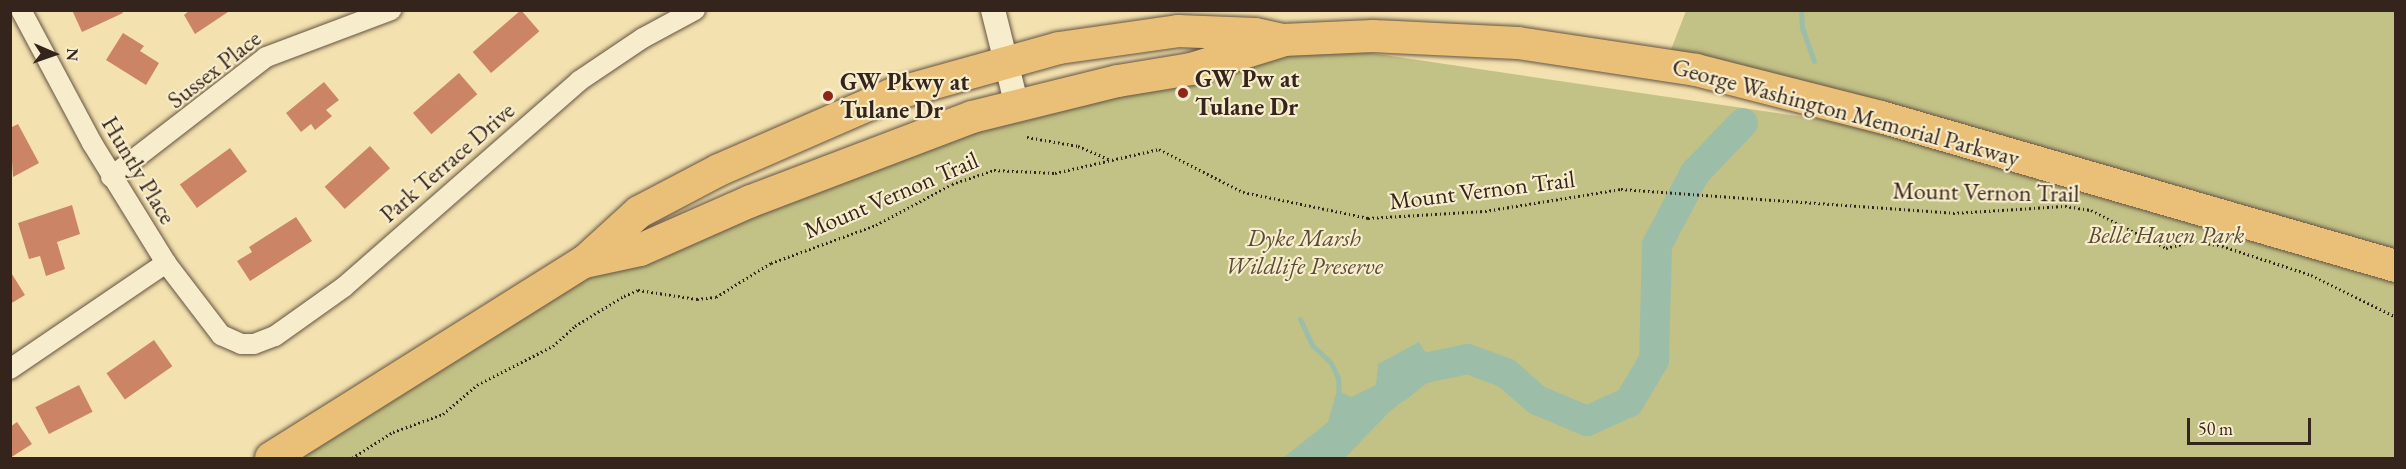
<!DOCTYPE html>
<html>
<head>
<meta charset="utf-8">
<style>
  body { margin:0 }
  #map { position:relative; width:2406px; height:469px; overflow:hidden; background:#f3e1af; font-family:"EB Garamond",serif }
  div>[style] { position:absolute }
  .green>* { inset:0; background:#c2c186 }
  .water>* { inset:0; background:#9cbea8 }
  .stream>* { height:5px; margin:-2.5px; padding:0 2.5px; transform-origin:2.5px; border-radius:2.5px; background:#9cbea8 }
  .river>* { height:30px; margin:-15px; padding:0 15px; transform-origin:15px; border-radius:15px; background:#9cbea8 }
  .building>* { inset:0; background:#cb8566; transform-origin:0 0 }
  .path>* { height:3px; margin-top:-1.5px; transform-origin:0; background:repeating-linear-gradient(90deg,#35241c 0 1.5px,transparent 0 4.5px) }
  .roads { filter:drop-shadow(0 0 2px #645341) drop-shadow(0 0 2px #645341) }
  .minor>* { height:20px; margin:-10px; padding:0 10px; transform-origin:10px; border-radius:10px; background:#f7eccb }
  .tertiary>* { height:24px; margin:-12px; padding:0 12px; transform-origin:12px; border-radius:12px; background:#f7eccb }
  .primary>* { height:32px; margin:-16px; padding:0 16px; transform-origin:16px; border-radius:16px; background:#eac078 }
  .dots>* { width:16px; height:16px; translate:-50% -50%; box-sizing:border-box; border:3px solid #f7eccb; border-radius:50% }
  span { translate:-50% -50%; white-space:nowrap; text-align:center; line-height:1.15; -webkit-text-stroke:4.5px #f7eccb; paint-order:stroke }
  .street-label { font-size:24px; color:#35241c }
  .poi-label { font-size:24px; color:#35241c; font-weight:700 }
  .left { translate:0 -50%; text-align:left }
  .park-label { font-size:24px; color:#584b36; font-style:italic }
  .frame { position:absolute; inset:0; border:12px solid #35241c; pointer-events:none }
  .north { position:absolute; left:24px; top:24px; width:60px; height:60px; -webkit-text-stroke:4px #f7eccb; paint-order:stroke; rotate:92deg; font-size:16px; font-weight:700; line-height:24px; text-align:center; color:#35241c }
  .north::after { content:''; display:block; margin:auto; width:21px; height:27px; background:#35241c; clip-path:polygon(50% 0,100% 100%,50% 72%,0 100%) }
  .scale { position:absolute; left:2187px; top:418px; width:124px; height:27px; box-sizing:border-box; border:3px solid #35241c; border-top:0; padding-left:8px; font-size:18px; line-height:21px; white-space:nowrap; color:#35241c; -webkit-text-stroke:4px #f7eccb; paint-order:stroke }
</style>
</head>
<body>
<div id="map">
  <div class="green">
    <div style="clip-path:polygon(1686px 11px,2395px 11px,2395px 458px,289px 458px,584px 262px,826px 171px,1283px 40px,1952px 139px,1665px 65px)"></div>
  </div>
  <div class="water">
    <div style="clip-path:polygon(1419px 342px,1440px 377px,1428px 381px,1388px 413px,1345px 458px,1283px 458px,1328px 422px,1337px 390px,1351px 397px,1376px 385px,1378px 364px)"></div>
  </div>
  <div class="stream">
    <div style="left:1801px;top:10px;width:18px;rotate:87deg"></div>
    <div style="left:1802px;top:28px;width:35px;rotate:70deg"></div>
    <div style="left:1300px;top:319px;width:29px;rotate:65deg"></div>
    <div style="left:1312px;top:345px;width:26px;rotate:43deg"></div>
    <div style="left:1331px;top:363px;width:17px;rotate:65deg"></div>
    <div style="left:1338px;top:378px;width:17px;rotate:87deg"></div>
  </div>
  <div class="river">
    <div style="left:1398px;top:387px;width:28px;rotate:-39deg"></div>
    <div style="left:1420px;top:369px;width:49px;rotate:-11.8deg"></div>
    <div style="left:1468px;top:359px;width:40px;rotate:20.2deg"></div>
    <div style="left:1506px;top:373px;width:41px;rotate:41.1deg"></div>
    <div style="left:1537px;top:400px;width:54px;rotate:22.8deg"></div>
    <div style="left:1587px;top:421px;width:46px;rotate:-24.3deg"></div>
    <div style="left:1629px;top:402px;width:49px;rotate:-59.2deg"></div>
    <div style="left:1654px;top:360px;width:115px;rotate:-88.5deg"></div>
    <div style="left:1657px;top:245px;width:81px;rotate:-62.2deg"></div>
    <div style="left:1695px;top:173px;width:69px;rotate:-46.2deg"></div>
  </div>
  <div class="building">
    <div style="clip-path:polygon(72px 10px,121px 10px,123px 13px,82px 32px)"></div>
    <div style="clip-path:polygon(190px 10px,231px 10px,195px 34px,184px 15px)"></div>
    <div style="left:521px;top:10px;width:28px;height:64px;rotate:49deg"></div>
    <div style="clip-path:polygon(123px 33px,144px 46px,140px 51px,159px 63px,146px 85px,106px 60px)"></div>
    <div style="left:459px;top:73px;width:28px;height:61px;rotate:49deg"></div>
    <div style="clip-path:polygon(324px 82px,339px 100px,326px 110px,332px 116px,315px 130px,311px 124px,301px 132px,286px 113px)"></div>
    <div style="clip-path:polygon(18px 124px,39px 163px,13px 177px,10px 128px)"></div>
    <div style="left:370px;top:146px;width:30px;height:61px;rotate:48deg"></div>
    <div style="left:230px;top:148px;width:29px;height:62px;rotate:54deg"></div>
    <div style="clip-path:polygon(72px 205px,80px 234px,57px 242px,65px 269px,46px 276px,40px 256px,29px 259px,18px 223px)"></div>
    <div style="clip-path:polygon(296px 217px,312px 241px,250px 281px,237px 261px,252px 252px,249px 247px)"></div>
    <div style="clip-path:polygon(10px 271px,25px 295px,10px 304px)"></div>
    <div style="left:154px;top:340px;width:32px;height:58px;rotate:55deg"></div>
    <div style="left:79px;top:385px;width:30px;height:49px;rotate:63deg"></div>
    <div style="clip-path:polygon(17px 422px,32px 444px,10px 458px,10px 427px)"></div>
  </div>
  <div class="path">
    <div style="left:1027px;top:137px;width:52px;rotate:10deg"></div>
    <div style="left:1078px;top:146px;width:34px;rotate:23deg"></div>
    <div style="left:352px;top:458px;width:49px;rotate:-32.4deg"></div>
    <div style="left:393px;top:432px;width:53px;rotate:-19.8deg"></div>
    <div style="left:443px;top:414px;width:45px;rotate:-40.5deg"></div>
    <div style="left:477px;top:385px;width:85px;rotate:-27.2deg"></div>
    <div style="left:553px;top:346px;width:30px;rotate:-42deg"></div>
    <div style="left:575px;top:326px;width:57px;rotate:-31.5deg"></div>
    <div style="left:624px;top:296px;width:15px;rotate:-23deg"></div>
    <div style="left:638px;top:290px;width:60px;rotate:8.7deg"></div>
    <div style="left:697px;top:299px;width:19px;rotate:-6deg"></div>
    <div style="left:716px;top:297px;width:65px;rotate:-31.7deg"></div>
    <div style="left:771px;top:263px;width:112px;rotate:-19.9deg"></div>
    <div style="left:876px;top:225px;width:86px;rotate:-28.3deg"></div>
    <div style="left:952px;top:184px;width:44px;rotate:-18.4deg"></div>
    <div style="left:994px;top:170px;width:61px;rotate:2.8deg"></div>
    <div style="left:1055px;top:173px;width:107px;rotate:-13deg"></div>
    <div style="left:1159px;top:149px;width:94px;rotate:27.1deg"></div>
    <div style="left:1243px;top:192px;width:128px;rotate:11.7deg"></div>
    <div style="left:1368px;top:218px;width:117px;rotate:-3.4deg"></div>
    <div style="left:1485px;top:211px;width:138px;rotate:-9.2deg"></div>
    <div style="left:1621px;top:189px;width:333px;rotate:4.1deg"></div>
    <div style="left:1953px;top:213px;width:112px;rotate:-3.6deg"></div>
    <div style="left:2065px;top:206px;width:26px;rotate:9deg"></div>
    <div style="left:2091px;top:210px;width:84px;rotate:26.9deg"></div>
    <div style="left:2166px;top:248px;width:30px;rotate:-14deg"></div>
    <div style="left:2195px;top:241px;width:27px;rotate:10deg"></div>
    <div style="left:2222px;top:246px;width:94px;rotate:18deg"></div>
    <div style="left:2311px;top:275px;width:95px;rotate:26.3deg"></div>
  </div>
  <div class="roads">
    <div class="minor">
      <div style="left:21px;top:10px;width:151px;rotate:61.9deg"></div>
      <div style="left:92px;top:143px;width:141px;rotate:58.3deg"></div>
      <div style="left:166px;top:263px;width:91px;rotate:52.6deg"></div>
      <div style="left:221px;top:335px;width:22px;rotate:24deg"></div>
      <div style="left:241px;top:344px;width:13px"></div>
      <div style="left:254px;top:344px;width:22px;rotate:-21deg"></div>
      <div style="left:275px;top:336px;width:85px;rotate:-35.4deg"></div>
      <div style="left:344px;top:287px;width:313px;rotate:-41.2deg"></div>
      <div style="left:579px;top:81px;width:77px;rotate:-33.9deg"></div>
      <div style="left:643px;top:38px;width:59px;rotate:-28.3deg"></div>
      <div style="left:111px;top:177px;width:196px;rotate:-37.7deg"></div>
      <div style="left:266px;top:57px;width:134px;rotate:-20.6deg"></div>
      <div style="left:10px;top:369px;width:189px;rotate:-34.2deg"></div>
    </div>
    <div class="tertiary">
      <div style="left:993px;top:10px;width:99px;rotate:76deg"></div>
    </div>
    <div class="primary">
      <div style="left:584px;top:262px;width:57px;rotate:-12.1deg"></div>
      <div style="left:640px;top:250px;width:121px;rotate:-23.8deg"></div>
      <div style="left:751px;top:201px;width:236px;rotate:-20.8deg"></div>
      <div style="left:972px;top:117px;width:150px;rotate:-13.9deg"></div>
      <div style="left:1118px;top:81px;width:74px;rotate:-9.3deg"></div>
      <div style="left:1191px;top:69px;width:95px;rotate:-17.1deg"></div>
      <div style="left:271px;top:458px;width:369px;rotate:-32.1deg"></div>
      <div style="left:584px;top:262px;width:74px;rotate:-42.3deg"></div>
      <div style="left:639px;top:212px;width:90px;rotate:-27.7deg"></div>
      <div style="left:719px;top:170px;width:188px;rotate:-23.6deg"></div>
      <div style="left:891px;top:95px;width:174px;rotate:-15.6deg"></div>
      <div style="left:1059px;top:48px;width:120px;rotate:-8.1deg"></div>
      <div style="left:1178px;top:31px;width:77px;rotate:2.2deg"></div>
      <div style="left:1255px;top:34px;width:29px;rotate:12deg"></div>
      <div style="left:1283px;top:40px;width:90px;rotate:-2.5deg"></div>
      <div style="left:1373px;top:36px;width:145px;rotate:2.8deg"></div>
      <div style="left:1518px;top:43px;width:180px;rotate:8.6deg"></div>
      <div style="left:1696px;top:70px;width:191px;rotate:14.3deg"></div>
      <div style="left:1881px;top:117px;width:536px;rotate:16.14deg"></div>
    </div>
  </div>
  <div class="dots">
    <div style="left:1183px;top:93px;background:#8f2418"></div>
    <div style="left:828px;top:96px;background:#8f2418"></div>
  </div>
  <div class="street-label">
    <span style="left:214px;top:69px;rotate:-38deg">Sussex Place</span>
    <span style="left:1846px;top:112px;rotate:15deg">George Washington Memorial Parkway</span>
    <span style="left:447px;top:162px;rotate:-41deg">Park Terrace Drive</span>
    <span style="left:139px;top:170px;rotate:59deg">Huntly Place</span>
    <span style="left:1482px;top:190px;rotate:-7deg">Mount Vernon Trail</span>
    <span style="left:1986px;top:192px;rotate:1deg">Mount Vernon Trail</span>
    <span style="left:891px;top:195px;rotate:-23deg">Mount Vernon Trail</span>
  </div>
  <div class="poi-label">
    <span class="left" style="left:1195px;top:93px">GW Pw at<br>Tulane Dr</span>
    <span class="left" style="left:840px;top:96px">GW Pkwy at<br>Tulane Dr</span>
  </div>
  <div class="park-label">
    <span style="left:2166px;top:235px">Belle Haven Park</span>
    <span style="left:1304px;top:252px">Dyke Marsh<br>Wildlife Preserve</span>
  </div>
  <div class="frame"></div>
  <div class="north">N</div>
  <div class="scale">50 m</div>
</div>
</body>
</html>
